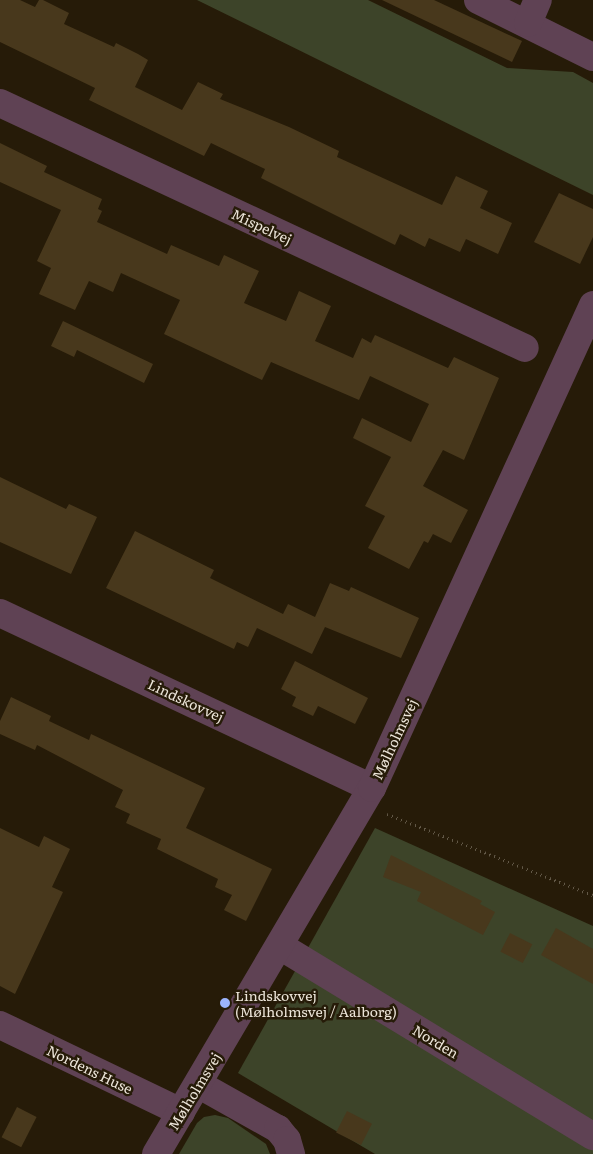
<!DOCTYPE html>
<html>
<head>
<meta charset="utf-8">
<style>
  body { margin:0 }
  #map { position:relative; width:593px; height:1154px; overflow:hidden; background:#261b08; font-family:Literata,serif }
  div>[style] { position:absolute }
  .green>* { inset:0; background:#3d4429 }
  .building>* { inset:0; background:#48381c; transform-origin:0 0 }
  .path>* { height:3px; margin-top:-1.5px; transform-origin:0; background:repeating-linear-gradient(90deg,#625847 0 1px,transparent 0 5px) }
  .minor>* { height:28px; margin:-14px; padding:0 14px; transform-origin:14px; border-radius:14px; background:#5f4254 }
  .dots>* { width:14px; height:14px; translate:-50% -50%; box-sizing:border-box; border:2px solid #261b08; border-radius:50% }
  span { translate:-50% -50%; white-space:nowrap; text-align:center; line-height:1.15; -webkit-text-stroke:5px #261b08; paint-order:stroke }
  .street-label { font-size:14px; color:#ece5d9 }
  .poi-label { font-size:14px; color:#ece5d9 }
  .left { translate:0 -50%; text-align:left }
</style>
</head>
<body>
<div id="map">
  <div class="green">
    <div style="clip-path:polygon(197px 0,368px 0,507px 68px,573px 72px,593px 83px,593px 195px)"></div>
    <div style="clip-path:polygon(375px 828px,593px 926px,593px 1154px,375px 1154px,238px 1073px)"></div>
    <div style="clip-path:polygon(215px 1115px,228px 1118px,266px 1144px,270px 1154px,179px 1154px,197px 1123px,204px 1117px)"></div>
  </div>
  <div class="building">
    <div style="clip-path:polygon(0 0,20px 0,35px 7px,39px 0,43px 0,69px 13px,64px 24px,114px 47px,116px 43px,138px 54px,148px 60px,135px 87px,182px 110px,198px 82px,223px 94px,220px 99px,289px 127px,339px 151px,337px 157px,442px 205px,456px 176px,488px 191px,480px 208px,512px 223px,498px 254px,466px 239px,460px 252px,429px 238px,425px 247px,400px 234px,395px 245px,261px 178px,265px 169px,211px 143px,204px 156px,89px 100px,95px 88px,0 42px)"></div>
    <div style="clip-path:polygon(382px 0,434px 0,522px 41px,512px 62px)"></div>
    <div style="clip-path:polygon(0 143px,47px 166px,44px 172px,102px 199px,98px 209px,102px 211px,97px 222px,167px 254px,171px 245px,219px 266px,224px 255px,259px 271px,244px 303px,286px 321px,299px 291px,331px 306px,315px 341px,353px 358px,362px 338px,371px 343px,375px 335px,448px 368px,454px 357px,499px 378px,464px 460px,443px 450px,423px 486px,468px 510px,451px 543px,433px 534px,428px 543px,424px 541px,409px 569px,368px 548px,385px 516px,365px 506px,391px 457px,353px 438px,362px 418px,411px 442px,429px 404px,370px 376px,359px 400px,271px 362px,262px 380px,164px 334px,180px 300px,121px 273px,113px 292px,89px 281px,75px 310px,39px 294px,51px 268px,37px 261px,61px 210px,0 182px)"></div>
    <div style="clip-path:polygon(559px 193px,593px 209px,593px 237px,580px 264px,534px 242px)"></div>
    <div style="clip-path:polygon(63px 321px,153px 364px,144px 383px,77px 350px,74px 357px,51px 346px)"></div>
    <div style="clip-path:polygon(0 477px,66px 509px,69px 504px,97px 517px,71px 574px,0 542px)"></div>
    <div style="clip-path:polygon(135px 531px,214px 570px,210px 578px,283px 614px,288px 604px,315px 617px,330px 583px,349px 591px,351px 587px,419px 618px,401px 658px,325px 627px,312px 654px,257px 628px,248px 647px,237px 642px,234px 649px,106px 588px)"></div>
    <div style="clip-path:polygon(295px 661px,368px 698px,355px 724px,318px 706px,313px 716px,292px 706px,296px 697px,281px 689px)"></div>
    <div style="clip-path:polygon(11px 697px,51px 716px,49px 721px,89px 740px,91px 734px,205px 788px,186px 828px,272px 869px,246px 921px,224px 910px,232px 895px,215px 887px,218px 879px,157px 849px,161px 839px,126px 823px,130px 814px,115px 807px,123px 790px,37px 745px,35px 750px,0 734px,0 721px)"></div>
    <div style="clip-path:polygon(0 828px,39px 847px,44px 836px,70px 849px,52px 887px,63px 892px,15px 994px,0 986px)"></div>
    <div style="clip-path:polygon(391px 855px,482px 901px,480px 904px,495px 912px,483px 935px,417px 901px,421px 892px,383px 877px)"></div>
    <div style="clip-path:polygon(556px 928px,593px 949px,593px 984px,541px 955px)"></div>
    <div style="left:510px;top:933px;width:25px;height:21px;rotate:27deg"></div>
    <div style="left:17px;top:1107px;width:22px;height:34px;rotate:27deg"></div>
    <div style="left:347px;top:1111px;width:28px;height:24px;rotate:27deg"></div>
  </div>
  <div class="path">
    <div style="left:387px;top:814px;width:221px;rotate:21.5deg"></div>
  </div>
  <div class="minor">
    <div style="left:478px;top:0;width:128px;rotate:26.4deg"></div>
    <div style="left:528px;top:23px;width:25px;rotate:-67deg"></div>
    <div style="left:0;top:103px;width:579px;rotate:25.02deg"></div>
    <div style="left:0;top:613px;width:411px;rotate:25.2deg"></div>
    <div style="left:280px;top:946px;width:366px;rotate:31.3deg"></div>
    <div style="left:0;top:1025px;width:201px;rotate:25.7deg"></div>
    <div style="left:198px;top:1084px;width:92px;rotate:29.4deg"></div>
    <div style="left:278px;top:1129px;width:14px;rotate:51deg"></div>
    <div style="left:287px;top:1140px;width:15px;rotate:74deg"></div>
    <div style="left:156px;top:1154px;width:425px;rotate:-59.5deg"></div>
    <div style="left:372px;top:788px;width:531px;rotate:-65.41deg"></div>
  </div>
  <div class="dots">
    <div style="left:225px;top:1003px;background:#9cb4fd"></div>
  </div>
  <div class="street-label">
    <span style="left:262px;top:226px;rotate:25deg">Mispelvej</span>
    <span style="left:186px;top:700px;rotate:25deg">Lindskovvej</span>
    <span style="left:394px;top:739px;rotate:-65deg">Mølholmsvej</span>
    <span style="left:436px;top:1041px;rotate:31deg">Norden</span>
    <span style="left:90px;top:1069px;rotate:26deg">Nordens Huse</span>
    <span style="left:194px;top:1091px;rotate:-59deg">Mølholmsvej</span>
  </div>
  <div class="poi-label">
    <span class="left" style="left:235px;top:1003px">Lindskovvej<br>(Mølholmsvej / Aalborg)</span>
  </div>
</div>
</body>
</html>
